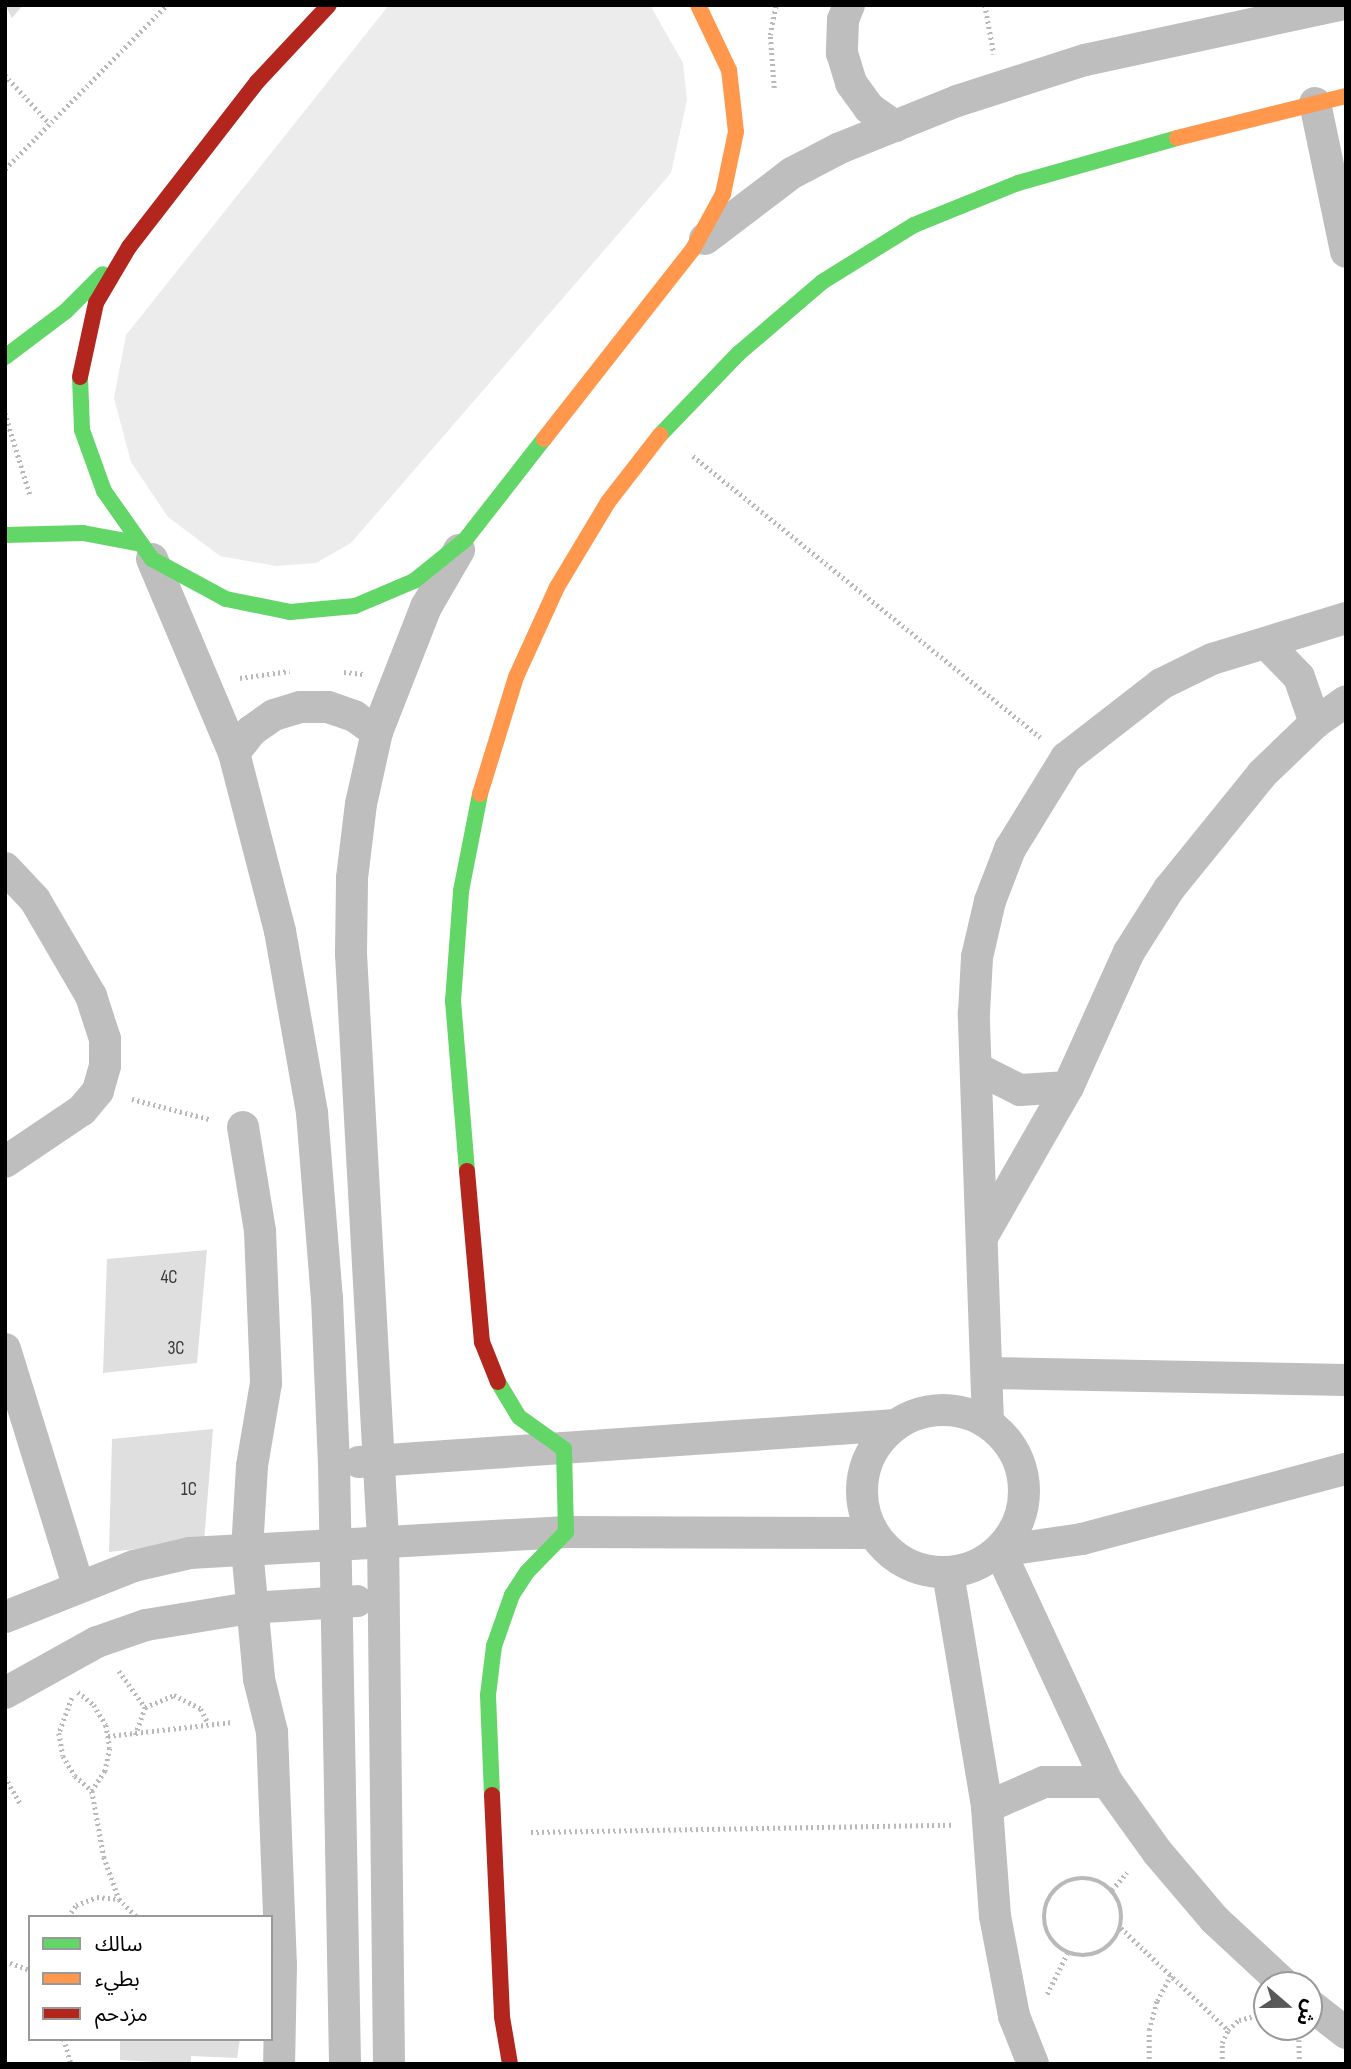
<!DOCTYPE html>
<html>
<head>
<meta charset="utf-8">
<style>
  body { margin:0 }
  #map { position:relative; width:1351px; height:2069px; overflow:hidden; background:#fff; font-family:"Sofia Sans Condensed","Noto Sans Arabic",sans-serif }
  div>[style] { position:absolute }
  .green>* { inset:0; background:#ececec }
  .building>* { inset:0; background:#dfdfdf }
  .path>* { height:4.5px; margin-top:-2.25px; transform-origin:0; background:repeating-linear-gradient(90deg,#b9b9b9 0 2px,transparent 0 5.5px) }
  .path>.ring { margin:-2.25px; padding:0; box-sizing:content-box; background:none; border:4.5px solid #b9b9b9; border-radius:50% }
  .street>* { height:32px; margin:-16px; padding:0 16px; transform-origin:16px; border-radius:16px; background:#bebebe }
  .street>.ring { margin:-16px; padding:0; box-sizing:content-box; background:none; border:32px solid #bebebe; border-radius:50% }
  .fast>* { height:16px; margin:-8px; padding:0 8px; transform-origin:8px; border-radius:8px; background:#63d668 }
  .slow>* { height:16px; margin:-8px; padding:0 8px; transform-origin:8px; border-radius:8px; background:#ff974d }
  .jam>* { height:16px; margin:-8px; padding:0 8px; transform-origin:8px; border-radius:8px; background:#b3261e }
  span { translate:-50% -50%; white-space:nowrap; text-align:center; line-height:1.15; -webkit-text-stroke:7px #fff; paint-order:stroke }
  .number-label { font-size:19px; color:#383838 }
  .number-label span { -webkit-text-stroke-width:0 }
  .frame { position:absolute; inset:0; border:7px solid #000; pointer-events:none }
  .legend { position:absolute; left:28px; top:1915px; width:245px; height:126px; box-sizing:border-box; background:#fff; border:2px solid #999; margin:0; padding:9px 12px; list-style:none; font-size:21px; color:#000 }
  .legend li { display:flex; align-items:center; gap:14px; height:35px }
  .legend b { width:35px; border:2px solid #999 }
  .north { position:absolute; left:1253px; top:1971px; width:70px; height:70px; box-sizing:border-box; background:#fff; border:2px solid #999; border-radius:50%; rotate:110deg; font-size:19px; font-weight:700; line-height:28px; text-align:center; color:#000 }
  .north::after { content:''; display:block; margin:auto; width:24px; height:32px; background:#595959; clip-path:polygon(50% 0,100% 100%,50% 72%,0 100%) }
</style>
</head>
<body>
<div id="map">
  <div class="green">
    <div style="clip-path:polygon(389px 5px,650px 5px,683px 63px,687px 100px,671px 173px,351px 543px,316px 563px,276px 566px,220px 556px,168px 517px,131px 462px,114px 398px,126px 335px)"></div>
  </div>
  <div class="building">
    <div style="clip-path:polygon(5px 5px,23px 5px,12px 18px)"></div>
    <div style="clip-path:polygon(207px 1250px,197px 1363px,103px 1373px,107px 1259px)"></div>
    <div style="clip-path:polygon(213px 1429px,204px 1542px,109px 1552px,112px 1439px)"></div>
    <div style="clip-path:polygon(120px 2039px,240px 2039px,237px 2058px,191px 2056px,191px 2064px,120px 2060px)"></div>
  </div>
  <div class="path">
    <div style="left:985px;top:5px;width:50px;rotate:79.6deg"></div>
    <div style="left:5px;top:75px;width:64px;rotate:47.5deg"></div>
    <div style="left:774px;top:88px;width:53px;rotate:-94.3deg"></div>
    <div style="left:770px;top:35px;width:31px;rotate:-79deg"></div>
    <div style="left:5px;top:169px;width:231px;rotate:-45.4deg"></div>
    <div style="left:5px;top:413px;width:86px;rotate:73deg"></div>
    <div style="left:693px;top:456px;width:447px;rotate:39deg"></div>
    <div style="left:344px;top:672px;width:19px;rotate:6deg"></div>
    <div style="left:240px;top:678px;width:50px;rotate:-8deg"></div>
    <div style="left:132px;top:1099px;width:80px;rotate:14.6deg"></div>
    <div style="left:119px;top:1671px;width:44px;rotate:54.2deg"></div>
    <div style="left:78px;top:1692px;width:21px;rotate:39deg"></div>
    <div style="left:94px;top:1705px;width:23px;rotate:59deg"></div>
    <div style="left:106px;top:1725px;width:23px;rotate:80deg"></div>
    <div style="left:110px;top:1748px;width:24px;rotate:102deg"></div>
    <div style="left:105px;top:1771px;width:24px;rotate:123deg"></div>
    <div style="left:72px;top:1698px;width:37px;rotate:110deg"></div>
    <div style="left:59px;top:1733px;width:23px;rotate:80deg"></div>
    <div style="left:63px;top:1756px;width:23px;rotate:59deg"></div>
    <div style="left:75px;top:1776px;width:23px;rotate:41deg"></div>
    <div style="left:92px;top:1791px;width:67px;rotate:79.7deg"></div>
    <div style="left:104px;top:1857px;width:45px;rotate:70.3deg"></div>
    <div style="left:135px;top:1735px;width:30px;rotate:-70deg"></div>
    <div style="left:145px;top:1707px;width:31px;rotate:-22deg"></div>
    <div style="left:174px;top:1695px;width:30px;rotate:27deg"></div>
    <div style="left:201px;top:1709px;width:16px;rotate:63deg"></div>
    <div style="left:108px;top:1736px;width:125px;rotate:-6.4deg"></div>
    <div style="left:5px;top:1777px;width:32px;rotate:60deg"></div>
    <div style="left:531px;top:1832px;width:421px;rotate:-1deg"></div>
    <div class="ring" style="left:1044px;top:1878px;width:73.5px;height:73.5px"></div>
    <div style="left:1112px;top:1890px;width:23px;rotate:-50deg"></div>
    <div style="left:68px;top:1917px;width:14px;rotate:-56deg"></div>
    <div style="left:76px;top:1905px;width:22px;rotate:-21deg"></div>
    <div style="left:97px;top:1897px;width:22px;rotate:5deg"></div>
    <div style="left:119px;top:1899px;width:25px;rotate:45deg"></div>
    <div style="left:1121px;top:1928px;width:148px;rotate:43.6deg"></div>
    <div style="left:5px;top:1961px;width:27px;rotate:20deg"></div>
    <div style="left:1047px;top:1994px;width:45px;rotate:-63.4deg"></div>
    <div style="left:64px;top:2039px;width:26px;rotate:74deg"></div>
    <div style="left:1299px;top:2040px;width:24px;rotate:88deg"></div>
    <div style="left:1149px;top:2064px;width:34px;rotate:-90deg"></div>
    <div style="left:1149px;top:2030px;width:30px;rotate:-75deg"></div>
    <div style="left:1157px;top:2001px;width:30px;rotate:-62deg"></div>
    <div style="left:1222px;top:2064px;width:21px;rotate:-90deg"></div>
    <div style="left:1222px;top:2043px;width:14px;rotate:-65deg"></div>
    <div style="left:1228px;top:2030px;width:15px;rotate:-42deg"></div>
    <div style="left:1239px;top:2020px;width:25px;rotate:-14deg"></div>
  </div>
  <div class="street">
    <div style="left:849px;top:5px;width:16px;rotate:112deg"></div>
    <div style="left:843px;top:20px;width:33px;rotate:92deg"></div>
    <div style="left:842px;top:53px;width:31px;rotate:73deg"></div>
    <div style="left:851px;top:83px;width:31px;rotate:54deg"></div>
    <div style="left:869px;top:108px;width:32px;rotate:35deg"></div>
    <div style="left:1315px;top:103px;width:152px;rotate:78.2deg"></div>
    <div style="left:705px;top:239px;width:109px;rotate:-37.2deg"></div>
    <div style="left:792px;top:173px;width:54px;rotate:-27.5deg"></div>
    <div style="left:840px;top:148px;width:126px;rotate:-21.9deg"></div>
    <div style="left:957px;top:101px;width:134px;rotate:-17.8deg"></div>
    <div style="left:1085px;top:60px;width:260px;rotate:-12.2deg"></div>
    <div style="left:152px;top:559px;width:211px;rotate:67.1deg"></div>
    <div style="left:234px;top:753px;width:184px;rotate:75.5deg"></div>
    <div style="left:280px;top:931px;width:185px;rotate:80deg"></div>
    <div style="left:312px;top:1113px;width:186px;rotate:85.4deg"></div>
    <div style="left:327px;top:1298px;width:165px;rotate:87.6deg"></div>
    <div style="left:334px;top:1463px;width:601px;rotate:88.95deg"></div>
    <div style="left:1266px;top:643px;width:47px;rotate:45.9deg"></div>
    <div style="left:1299px;top:677px;width:49px;rotate:70.8deg"></div>
    <div style="left:234px;top:753px;width:28px;rotate:-52deg"></div>
    <div style="left:251px;top:731px;width:28px;rotate:-35deg"></div>
    <div style="left:274px;top:715px;width:27px;rotate:-17deg"></div>
    <div style="left:300px;top:707px;width:28px"></div>
    <div style="left:328px;top:707px;width:28px;rotate:19deg"></div>
    <div style="left:354px;top:716px;width:28px;rotate:35deg"></div>
    <div style="left:5px;top:868px;width:44px;rotate:46.8deg"></div>
    <div style="left:35px;top:900px;width:111px;rotate:59.7deg"></div>
    <div style="left:91px;top:996px;width:45px;rotate:72deg"></div>
    <div style="left:105px;top:1039px;width:27px;rotate:90deg"></div>
    <div style="left:105px;top:1066px;width:26px;rotate:106deg"></div>
    <div style="left:98px;top:1091px;width:25px;rotate:130deg"></div>
    <div style="left:82px;top:1110px;width:93px;rotate:146deg"></div>
    <div style="left:978px;top:1069px;width:47px;rotate:26.6deg"></div>
    <div style="left:1020px;top:1090px;width:48px;rotate:-3.6deg"></div>
    <div style="left:243px;top:1127px;width:105px;rotate:80.7deg"></div>
    <div style="left:260px;top:1231px;width:152px;rotate:87.7deg"></div>
    <div style="left:266px;top:1383px;width:84px;rotate:99.6deg"></div>
    <div style="left:252px;top:1466px;width:83px;rotate:93.4deg"></div>
    <div style="left:247px;top:1549px;width:131px;rotate:84.7deg"></div>
    <div style="left:259px;top:1679px;width:55px;rotate:76.2deg"></div>
    <div style="left:272px;top:1732px;width:232px;rotate:87.8deg"></div>
    <div style="left:281px;top:1964px;width:100px;rotate:91.1deg"></div>
    <div style="left:982px;top:1237px;width:173px;rotate:-60.2deg"></div>
    <div style="left:1068px;top:1087px;width:148px;rotate:-65.7deg"></div>
    <div style="left:1129px;top:952px;width:75px;rotate:-57.6deg"></div>
    <div style="left:1169px;top:889px;width:148px;rotate:-51deg"></div>
    <div style="left:1262px;top:774px;width:74px;rotate:-43.9deg"></div>
    <div style="left:1315px;top:723px;width:38px;rotate:-35deg"></div>
    <div style="left:5px;top:1349px;width:247px;rotate:72.8deg"></div>
    <div style="left:987px;top:1373px;width:359px;rotate:1.1deg"></div>
    <div class="ring" style="left:862px;top:1410px;width:130px;height:130px"></div>
    <div style="left:988px;top:1423px;width:410px;rotate:-92deg"></div>
    <div style="left:974px;top:1013px;width:56px;rotate:-86.9deg"></div>
    <div style="left:977px;top:957px;width:57px;rotate:-76.9deg"></div>
    <div style="left:990px;top:901px;width:56px;rotate:-69deg"></div>
    <div style="left:1010px;top:849px;width:107px;rotate:-58.4deg"></div>
    <div style="left:1066px;top:758px;width:120px;rotate:-37.9deg"></div>
    <div style="left:1161px;top:684px;width:57px;rotate:-26.1deg"></div>
    <div style="left:1212px;top:659px;width:140px;rotate:-17deg"></div>
    <div style="left:359px;top:1462px;width:538px;rotate:-3.94deg"></div>
    <div style="left:948px;top:1573px;width:237px;rotate:80.5deg"></div>
    <div style="left:987px;top:1807px;width:109px;rotate:85.8deg"></div>
    <div style="left:995px;top:1916px;width:102px;rotate:79.2deg"></div>
    <div style="left:1014px;top:2016px;width:52px;rotate:68.4deg"></div>
    <div style="left:5px;top:1617px;width:139px;rotate:-21.6deg"></div>
    <div style="left:134px;top:1566px;width:57px;rotate:-13.1deg"></div>
    <div style="left:190px;top:1553px;width:377px;rotate:-3.2deg"></div>
    <div style="left:566px;top:1532px;width:306px;rotate:0.2deg"></div>
    <div style="left:5px;top:1693px;width:105px;rotate:-29deg"></div>
    <div style="left:97px;top:1642px;width:52px;rotate:-19.1deg"></div>
    <div style="left:146px;top:1625px;width:105px;rotate:-9.3deg"></div>
    <div style="left:250px;top:1608px;width:107px;rotate:-3.7deg"></div>
    <div style="left:987px;top:1807px;width:62px;rotate:-23.7deg"></div>
    <div style="left:1044px;top:1782px;width:63px"></div>
    <div style="left:1285px;top:1985px;width:96px;rotate:-137.1deg"></div>
    <div style="left:1215px;top:1920px;width:88px;rotate:-130.4deg"></div>
    <div style="left:1158px;top:1853px;width:87px;rotate:-125.7deg"></div>
    <div style="left:1107px;top:1782px;width:255px;rotate:-114.9deg"></div>
    <div style="left:1000px;top:1551px;width:83px;rotate:-8.3deg"></div>
    <div style="left:1082px;top:1539px;width:273px;rotate:-14.9deg"></div>
    <div style="left:1309px;top:2004px;width:47px;rotate:38.1deg"></div>
    <div style="left:389px;top:2064px;width:525px;rotate:-90.65deg"></div>
    <div style="left:383px;top:1539px;width:587px;rotate:-93.13deg"></div>
    <div style="left:351px;top:953px;width:75px;rotate:-89.2deg"></div>
    <div style="left:352px;top:878px;width:75px;rotate:-83.1deg"></div>
    <div style="left:361px;top:804px;width:74px;rotate:-77.5deg"></div>
    <div style="left:377px;top:732px;width:134px;rotate:-68.6deg"></div>
    <div style="left:426px;top:607px;width:66px;rotate:-59.9deg"></div>
  </div>
  <div class="fast">
    <div style="left:5px;top:357px;width:76px;rotate:-37deg"></div>
    <div style="left:66px;top:311px;width:52px;rotate:-45deg"></div>
    <div style="left:80px;top:377px;width:53px;rotate:87.8deg"></div>
    <div style="left:82px;top:430px;width:65px;rotate:70.2deg"></div>
    <div style="left:104px;top:491px;width:83px;rotate:54.8deg"></div>
    <div style="left:152px;top:559px;width:84px;rotate:28.4deg"></div>
    <div style="left:226px;top:599px;width:65px;rotate:11.5deg"></div>
    <div style="left:290px;top:612px;width:65px;rotate:-5.3deg"></div>
    <div style="left:355px;top:606px;width:64px;rotate:-23deg"></div>
    <div style="left:414px;top:581px;width:65px;rotate:-38.8deg"></div>
    <div style="left:465px;top:540px;width:128px;rotate:-52deg"></div>
    <div style="left:660px;top:435px;width:114px;rotate:-46.1deg"></div>
    <div style="left:739px;top:353px;width:109px;rotate:-40.5deg"></div>
    <div style="left:822px;top:282px;width:108px;rotate:-31.8deg"></div>
    <div style="left:914px;top:225px;width:112px;rotate:-22deg"></div>
    <div style="left:1018px;top:183px;width:165px;rotate:-15.8deg"></div>
    <div style="left:5px;top:535px;width:78px;rotate:-1.5deg"></div>
    <div style="left:83px;top:533px;width:59px;rotate:10.7deg"></div>
    <div style="left:467px;top:1171px;width:171px;rotate:-94.7deg"></div>
    <div style="left:453px;top:1001px;width:110px;rotate:-85.8deg"></div>
    <div style="left:461px;top:891px;width:99px;rotate:-78.9deg"></div>
    <div style="left:492px;top:1795px;width:100px;rotate:-92.3deg"></div>
    <div style="left:488px;top:1695px;width:49px;rotate:-83deg"></div>
    <div style="left:494px;top:1646px;width:54px;rotate:-70.6deg"></div>
    <div style="left:512px;top:1595px;width:27px;rotate:-57deg"></div>
    <div style="left:527px;top:1572px;width:56px;rotate:-45.7deg"></div>
    <div style="left:566px;top:1532px;width:83px;rotate:-91.4deg"></div>
    <div style="left:564px;top:1449px;width:55px;rotate:-144.6deg"></div>
    <div style="left:519px;top:1417px;width:41px;rotate:-121deg"></div>
  </div>
  <div class="slow">
    <div style="left:1177px;top:138px;width:174px;rotate:-14deg"></div>
    <div style="left:544px;top:439px;width:241px;rotate:-51.9deg"></div>
    <div style="left:693px;top:249px;width:63px;rotate:-61.4deg"></div>
    <div style="left:723px;top:194px;width:63px;rotate:-78.2deg"></div>
    <div style="left:736px;top:132px;width:62px;rotate:-96.4deg"></div>
    <div style="left:729px;top:70px;width:72px;rotate:-115.5deg"></div>
    <div style="left:480px;top:794px;width:122px;rotate:-72.9deg"></div>
    <div style="left:516px;top:677px;width:99px;rotate:-65.5deg"></div>
    <div style="left:557px;top:587px;width:99px;rotate:-59deg"></div>
    <div style="left:608px;top:502px;width:85px;rotate:-52.2deg"></div>
  </div>
  <div class="jam">
    <div style="left:80px;top:377px;width:76px;rotate:-77.8deg"></div>
    <div style="left:96px;top:303px;width:65px;rotate:-59.5deg"></div>
    <div style="left:129px;top:247px;width:209px;rotate:-52.2deg"></div>
    <div style="left:257px;top:82px;width:105px;rotate:-46.9deg"></div>
    <div style="left:467px;top:1171px;width:172px;rotate:85deg"></div>
    <div style="left:482px;top:1342px;width:43px;rotate:68.2deg"></div>
    <div style="left:492px;top:1795px;width:222px;rotate:87.4deg"></div>
    <div style="left:502px;top:2017px;width:48px;rotate:80.3deg"></div>
  </div>
  <div class="number-label">
    <span style="left:169px;top:1278px">4C</span>
    <span style="left:176px;top:1349px">3C</span>
    <span style="left:189px;top:1490px">1C</span>
  </div>
  <div class="frame"></div>
  <ul class="legend">
  <li><b style="height:9px;background:#63d668"></b>سالك</li>
  <li><b style="height:9px;background:#ff974d"></b>بطيء</li>
  <li><b style="height:9px;background:#b3261e"></b>مزدحم</li>
  </ul>
  <div class="north">ش</div>
</div>
</body>
</html>
